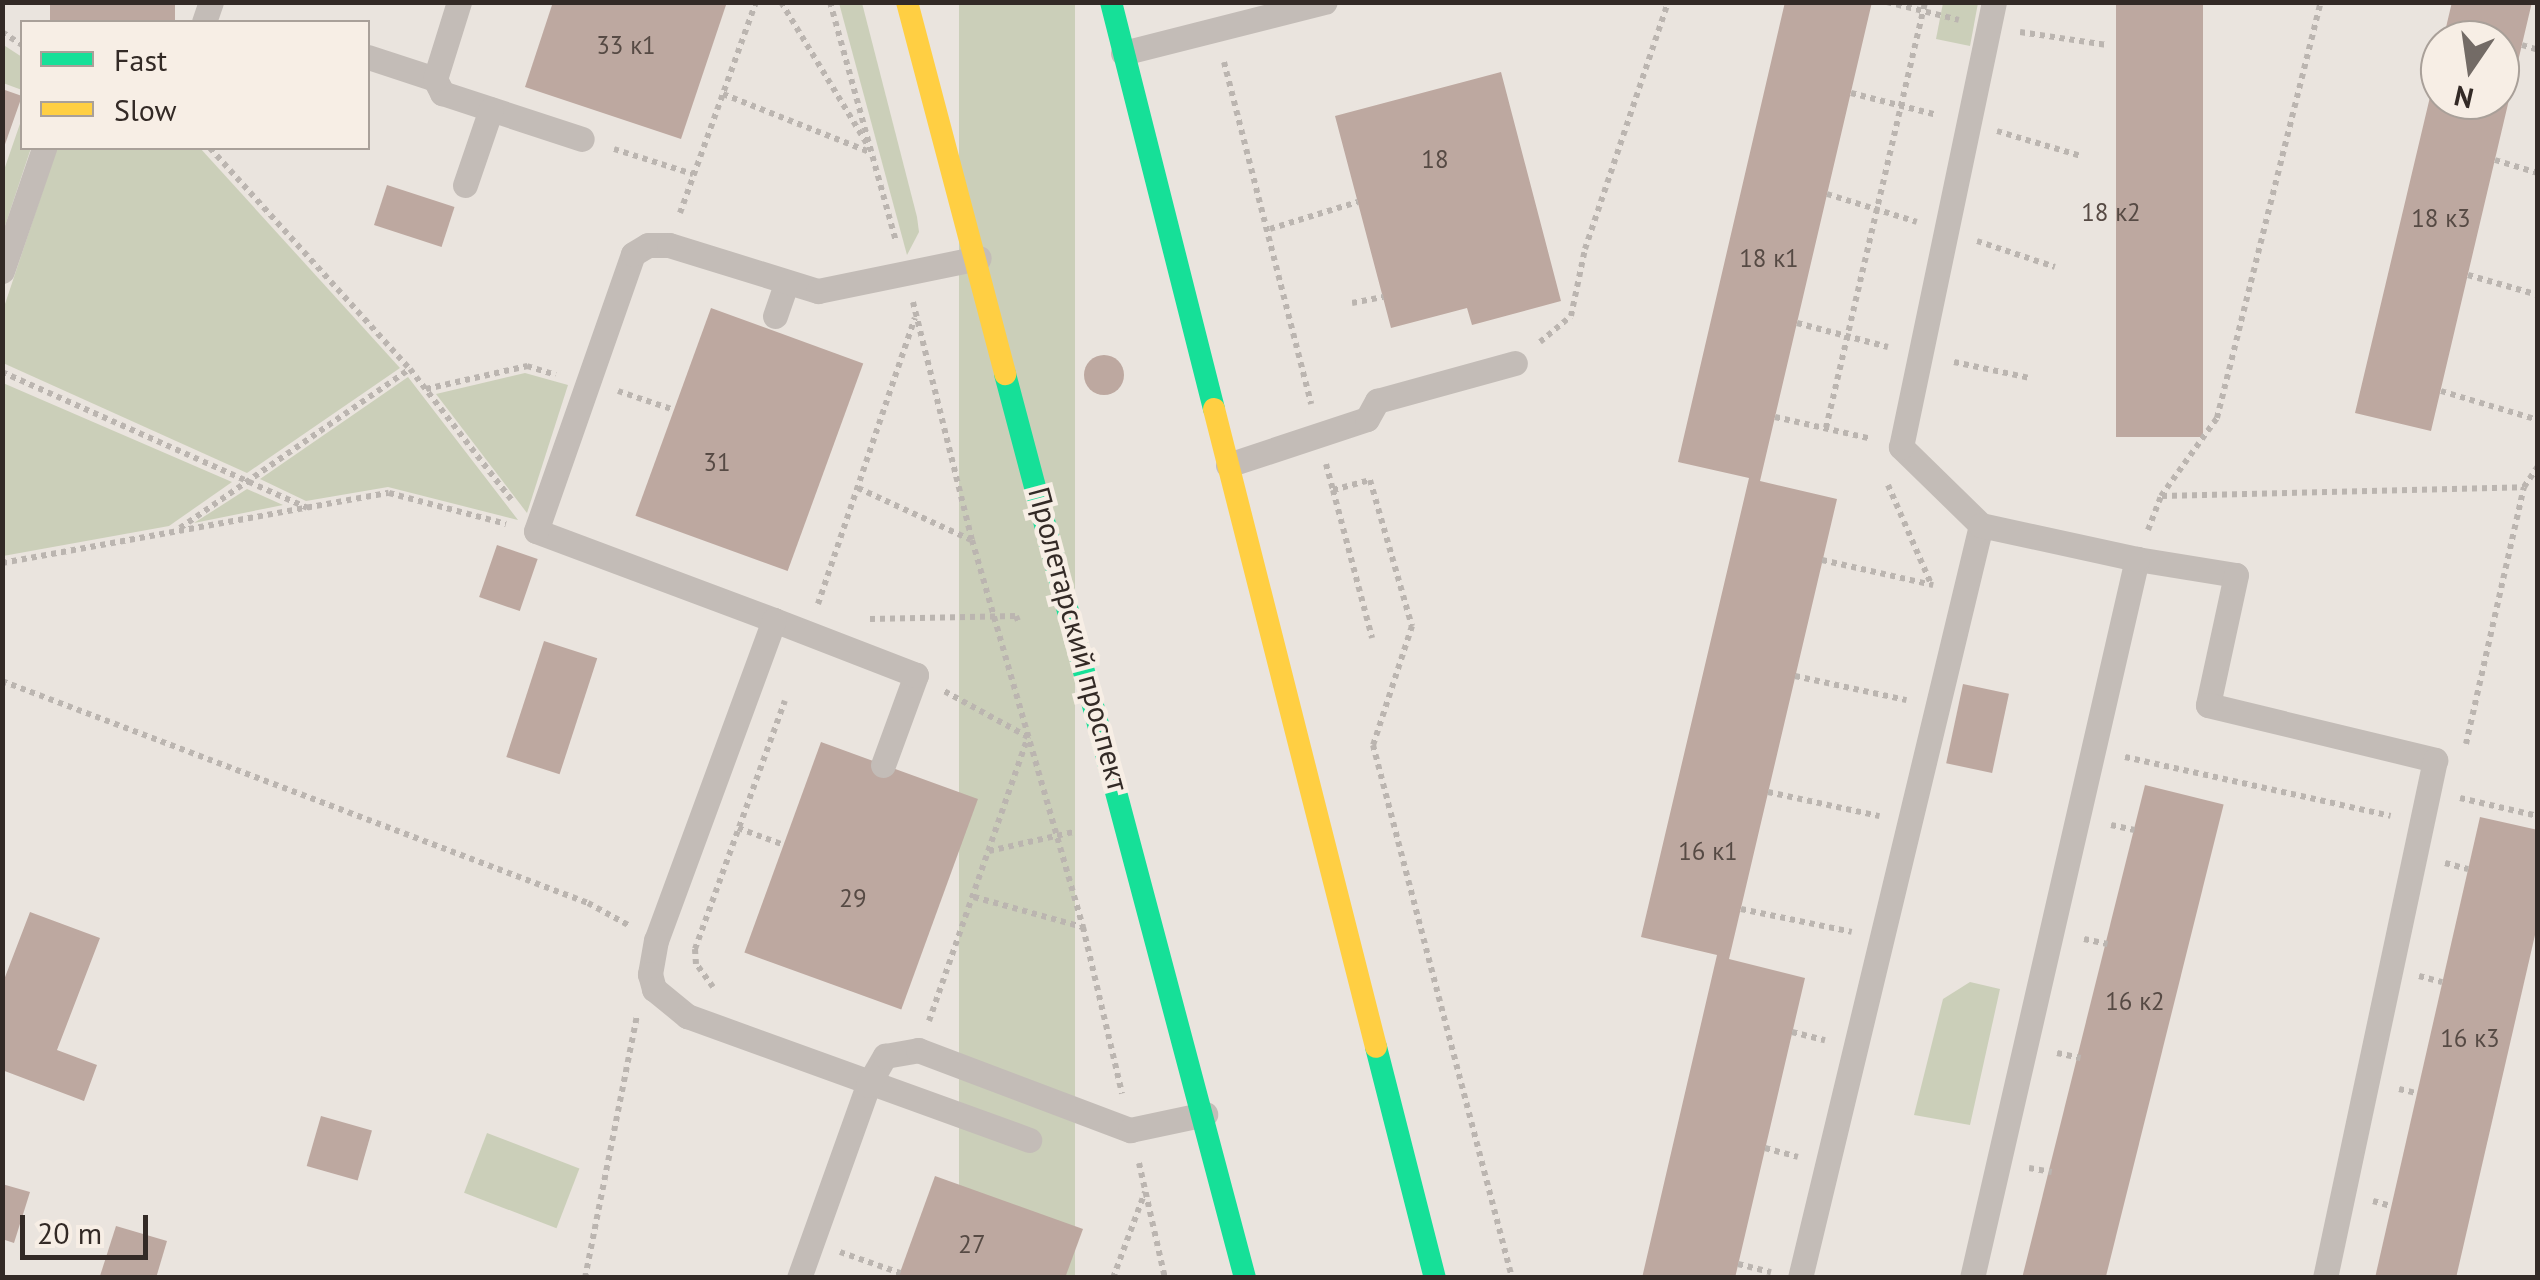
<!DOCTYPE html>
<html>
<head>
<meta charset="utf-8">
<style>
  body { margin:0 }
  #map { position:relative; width:2540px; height:1280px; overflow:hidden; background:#eae4de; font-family:"PT Sans",sans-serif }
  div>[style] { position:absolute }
  .green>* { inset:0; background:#cbcfb9; transform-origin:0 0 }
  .building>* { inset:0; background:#bda8a0; transform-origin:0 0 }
  .round { border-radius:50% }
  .path>* { height:6px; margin-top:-3px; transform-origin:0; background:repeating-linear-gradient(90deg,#bbb5b0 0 5px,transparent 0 10px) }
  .lane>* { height:25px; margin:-12.5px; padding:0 12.5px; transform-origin:12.5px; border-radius:12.5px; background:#c3bcb7 }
  .fast>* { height:22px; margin:-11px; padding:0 11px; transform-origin:11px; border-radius:11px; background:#16e098 }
  .slow>* { height:22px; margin:-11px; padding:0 11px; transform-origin:11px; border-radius:11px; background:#ffcf43 }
  span { translate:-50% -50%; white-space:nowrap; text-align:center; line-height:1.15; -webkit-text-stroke:9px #f7eee5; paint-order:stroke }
  .number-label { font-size:25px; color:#564a44 }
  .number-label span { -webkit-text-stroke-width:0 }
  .street-label { font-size:30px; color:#332a26 }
  .frame { position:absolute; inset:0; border:5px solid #332a26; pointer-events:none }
  .legend { position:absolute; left:20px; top:20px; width:350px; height:130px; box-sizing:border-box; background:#f7eee5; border:2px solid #a9a099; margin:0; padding:12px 18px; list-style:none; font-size:30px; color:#332a26 }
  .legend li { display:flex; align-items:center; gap:20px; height:50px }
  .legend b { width:50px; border:2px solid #a9a099 }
  .north { position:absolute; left:2420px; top:20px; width:100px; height:100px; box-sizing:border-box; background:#f7eee5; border:2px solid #a9a099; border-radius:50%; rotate:193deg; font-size:28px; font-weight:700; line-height:40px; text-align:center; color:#332a26 }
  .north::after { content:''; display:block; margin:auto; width:35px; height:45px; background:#736b66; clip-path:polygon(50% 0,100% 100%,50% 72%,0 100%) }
  .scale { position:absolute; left:20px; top:1215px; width:128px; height:45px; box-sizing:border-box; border:5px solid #332a26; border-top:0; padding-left:12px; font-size:30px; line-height:35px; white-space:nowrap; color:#332a26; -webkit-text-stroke:8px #f7eee5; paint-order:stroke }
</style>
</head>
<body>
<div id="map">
  <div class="green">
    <div style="clip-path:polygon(839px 3px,862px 3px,917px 217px,919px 232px,907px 255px)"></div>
    <div style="left:959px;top:3px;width:116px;height:1313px"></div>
    <div style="clip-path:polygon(1943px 3px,1978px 3px,1970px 46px,1936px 39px)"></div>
    <div style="clip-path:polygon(2px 44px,22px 57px,22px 90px,3px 83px)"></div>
    <div style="clip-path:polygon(22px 118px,22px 148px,31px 148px,3px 232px,3px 173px)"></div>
    <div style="clip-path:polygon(57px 148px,200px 148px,400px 368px,247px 473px,3px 363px,3px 310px)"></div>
    <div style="clip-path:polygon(525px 373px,568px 385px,527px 513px,436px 394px)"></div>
    <div style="clip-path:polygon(408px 377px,518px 520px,388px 487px,306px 501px,260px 479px)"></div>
    <div style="clip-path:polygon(3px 383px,232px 482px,169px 526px,3px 556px)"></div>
    <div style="clip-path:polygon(247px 489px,283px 505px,194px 523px)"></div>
    <div style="clip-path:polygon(1970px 982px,2000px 989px,1970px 1125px,1914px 1115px,1943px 999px)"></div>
    <div style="left:487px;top:1133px;width:99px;height:64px;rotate:21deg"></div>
  </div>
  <div class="building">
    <div style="left:50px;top:2px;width:125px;height:21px"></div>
    <div style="clip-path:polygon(553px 2px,727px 2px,681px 139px,525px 87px)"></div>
    <div style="clip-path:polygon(1785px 2px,1872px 2px,1760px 481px,1837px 499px,1729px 959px,1805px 978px,1735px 1278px,1642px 1278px,1717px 955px,1641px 937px,1749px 478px,1678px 462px)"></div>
    <div style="left:2116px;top:2px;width:87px;height:435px"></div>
    <div style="clip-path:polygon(2452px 2px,2532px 2px,2431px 431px,2355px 413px,2439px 59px,2440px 100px,2500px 100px,2500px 40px,2443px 40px)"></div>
    <div style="clip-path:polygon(1501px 72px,1561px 301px,1472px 325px,1467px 308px,1391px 328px,1335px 116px)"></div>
    <div style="clip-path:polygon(2px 89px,22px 96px,3px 150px,2px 150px)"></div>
    <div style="left:387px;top:185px;width:71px;height:42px;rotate:18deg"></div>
    <div style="left:711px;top:308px;width:162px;height:221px;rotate:20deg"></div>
    <div class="round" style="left:1084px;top:355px;width:40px;height:40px"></div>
    <div style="left:497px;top:545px;width:43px;height:55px;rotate:19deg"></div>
    <div style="left:544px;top:641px;width:56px;height:122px;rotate:18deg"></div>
    <div style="left:1963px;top:684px;width:47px;height:81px;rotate:12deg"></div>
    <div style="left:821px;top:742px;width:167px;height:224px;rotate:20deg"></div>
    <div style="left:2145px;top:785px;width:81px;height:507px;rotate:14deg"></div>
    <div style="clip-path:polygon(2480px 817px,2538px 830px,2538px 922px,2456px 1278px,2375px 1278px)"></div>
    <div style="clip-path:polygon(30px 912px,100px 938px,57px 1050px,97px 1065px,84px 1101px,2px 1070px,2px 985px)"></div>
    <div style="left:321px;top:1116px;width:53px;height:52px;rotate:16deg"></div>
    <div style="clip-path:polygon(935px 1176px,1083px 1229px,1065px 1278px,898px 1278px)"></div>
    <div style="clip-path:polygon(2px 1184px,30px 1192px,14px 1243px,2px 1239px)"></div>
    <div style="clip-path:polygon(116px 1226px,167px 1241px,156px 1278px,100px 1276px)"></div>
  </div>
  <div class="path">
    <div style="left:781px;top:2px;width:166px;rotate:58.8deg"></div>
    <div style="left:830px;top:2px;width:249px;rotate:74.6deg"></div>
    <div style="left:1887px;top:2px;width:74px;rotate:14deg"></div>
    <div style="left:2px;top:32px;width:24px;rotate:33deg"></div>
    <div style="left:2020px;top:32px;width:88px;rotate:8.5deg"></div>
    <div style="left:2522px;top:45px;width:17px;rotate:17deg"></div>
    <div style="left:1224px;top:62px;width:353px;rotate:75.7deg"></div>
    <div style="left:1851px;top:93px;width:89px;rotate:14.3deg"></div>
    <div style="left:723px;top:94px;width:160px;rotate:21.6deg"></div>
    <div style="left:1997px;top:131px;width:88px;rotate:16.6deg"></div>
    <div style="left:210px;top:148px;width:298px;rotate:47.9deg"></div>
    <div style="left:410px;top:369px;width:165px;rotate:52.2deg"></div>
    <div style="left:614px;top:149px;width:83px;rotate:17.6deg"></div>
    <div style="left:2495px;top:160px;width:45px;rotate:16.8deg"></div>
    <div style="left:1827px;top:194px;width:94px;rotate:17.3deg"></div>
    <div style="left:680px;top:213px;width:224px;rotate:-70.2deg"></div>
    <div style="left:1270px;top:229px;width:92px;rotate:-17.1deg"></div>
    <div style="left:1977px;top:241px;width:82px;rotate:18.4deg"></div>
    <div style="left:2468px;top:275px;width:73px;rotate:15.9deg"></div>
    <div style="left:913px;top:302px;width:245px;rotate:76.1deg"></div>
    <div style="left:972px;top:540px;width:403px;rotate:74deg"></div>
    <div style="left:1083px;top:927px;width:171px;rotate:76.8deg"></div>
    <div style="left:1352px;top:303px;width:32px;rotate:-11deg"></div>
    <div style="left:1797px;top:323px;width:94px;rotate:14.8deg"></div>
    <div style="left:1540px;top:342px;width:40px;rotate:-40deg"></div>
    <div style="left:1571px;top:316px;width:68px;rotate:-78.2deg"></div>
    <div style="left:1585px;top:249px;width:261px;rotate:-71.4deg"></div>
    <div style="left:1954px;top:362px;width:78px;rotate:11.9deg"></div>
    <div style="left:2px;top:372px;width:334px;rotate:24deg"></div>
    <div style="left:426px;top:389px;width:104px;rotate:-12.8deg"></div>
    <div style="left:527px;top:366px;width:30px;rotate:17deg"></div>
    <div style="left:618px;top:391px;width:59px;rotate:18.7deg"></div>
    <div style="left:2441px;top:391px;width:101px;rotate:16.6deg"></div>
    <div style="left:1775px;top:417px;width:99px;rotate:12.8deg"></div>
    <div style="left:1826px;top:428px;width:437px;rotate:-76.9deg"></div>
    <div style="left:1326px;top:464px;width:27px;rotate:75deg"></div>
    <div style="left:1333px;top:490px;width:38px;rotate:-15deg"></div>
    <div style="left:1370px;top:480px;width:152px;rotate:74deg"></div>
    <div style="left:1412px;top:626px;width:125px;rotate:108.1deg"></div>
    <div style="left:1373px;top:745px;width:551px;rotate:75.38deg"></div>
    <div style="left:1888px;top:485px;width:108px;rotate:66.5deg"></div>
    <div style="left:858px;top:488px;width:124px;rotate:24.7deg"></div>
    <div style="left:1333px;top:490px;width:153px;rotate:75.2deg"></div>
    <div style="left:2162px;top:496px;width:362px;rotate:-1.4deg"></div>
    <div style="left:180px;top:528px;width:280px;rotate:-34.7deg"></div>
    <div style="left:2148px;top:530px;width:36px;rotate:-69deg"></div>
    <div style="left:2161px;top:496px;width:96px;rotate:-54.3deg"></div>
    <div style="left:2217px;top:418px;width:429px;rotate:-76deg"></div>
    <div style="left:1822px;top:560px;width:114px;rotate:12.7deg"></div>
    <div style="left:2px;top:563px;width:393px;rotate:-10.3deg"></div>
    <div style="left:389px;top:493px;width:121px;rotate:14.8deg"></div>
    <div style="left:818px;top:604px;width:302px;rotate:-71.3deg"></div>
    <div style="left:870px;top:619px;width:146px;rotate:-1.2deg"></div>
    <div style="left:1016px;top:616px;width:5px;rotate:68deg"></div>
    <div style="left:1795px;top:676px;width:114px;rotate:12.2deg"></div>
    <div style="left:2px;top:681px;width:627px;rotate:20.75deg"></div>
    <div style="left:588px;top:903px;width:46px;rotate:28.8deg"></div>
    <div style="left:2466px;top:744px;width:263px;rotate:-77.3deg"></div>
    <div style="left:2524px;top:487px;width:25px;rotate:-56deg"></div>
    <div style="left:2125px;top:757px;width:272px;rotate:12.5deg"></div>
    <div style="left:1768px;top:792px;width:114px;rotate:12.2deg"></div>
    <div style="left:2460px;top:798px;width:80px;rotate:13deg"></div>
    <div style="left:2111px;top:825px;width:24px;rotate:12deg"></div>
    <div style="left:738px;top:828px;width:49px;rotate:20.3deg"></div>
    <div style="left:989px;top:851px;width:86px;rotate:-12.7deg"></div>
    <div style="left:2445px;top:863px;width:24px;rotate:15deg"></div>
    <div style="left:974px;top:897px;width:112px;rotate:15.5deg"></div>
    <div style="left:1741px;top:909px;width:113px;rotate:11.7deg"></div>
    <div style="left:2084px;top:939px;width:24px;rotate:12deg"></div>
    <div style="left:2419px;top:976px;width:24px;rotate:15deg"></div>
    <div style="left:713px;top:987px;width:29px;rotate:-126deg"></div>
    <div style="left:696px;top:964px;width:15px;rotate:-94deg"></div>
    <div style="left:695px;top:949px;width:264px;rotate:-70.1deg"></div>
    <div style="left:929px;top:1021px;width:301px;rotate:-70.8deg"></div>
    <div style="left:1028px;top:737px;width:96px;rotate:-151.3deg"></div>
    <div style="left:1792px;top:1032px;width:34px;rotate:14deg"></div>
    <div style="left:2057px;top:1053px;width:24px;rotate:12deg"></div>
    <div style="left:2399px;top:1089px;width:18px;rotate:13deg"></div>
    <div style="left:1765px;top:1148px;width:34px;rotate:15deg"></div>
    <div style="left:1139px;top:1163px;width:118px;rotate:77.3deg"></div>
    <div style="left:2029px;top:1168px;width:23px;rotate:10deg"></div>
    <div style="left:2373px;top:1201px;width:19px;rotate:16deg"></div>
    <div style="left:840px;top:1252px;width:64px;rotate:19.3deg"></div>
    <div style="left:1738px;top:1264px;width:34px;rotate:14deg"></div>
    <div style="left:585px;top:1278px;width:268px;rotate:-78.8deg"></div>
    <div style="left:1113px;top:1278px;width:92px;rotate:-69.6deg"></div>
  </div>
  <div class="lane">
    <div style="left:204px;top:22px;width:21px;rotate:-71deg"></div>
    <div style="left:1123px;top:53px;width:208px;rotate:-14.2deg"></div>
    <div style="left:368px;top:57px;width:71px;rotate:18.2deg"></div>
    <div style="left:435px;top:79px;width:16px;rotate:63deg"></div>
    <div style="left:442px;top:93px;width:147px;rotate:18.2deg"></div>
    <div style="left:435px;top:79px;width:81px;rotate:-72.7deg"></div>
    <div style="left:465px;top:185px;width:80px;rotate:-71.1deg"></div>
    <div style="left:2px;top:271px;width:130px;rotate:-71.1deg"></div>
    <div style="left:775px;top:316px;width:34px;rotate:-71deg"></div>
    <div style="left:1228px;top:465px;width:146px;rotate:-18.3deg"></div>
    <div style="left:1367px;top:419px;width:21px;rotate:-61deg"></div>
    <div style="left:1377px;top:401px;width:143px;rotate:-15.4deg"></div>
    <div style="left:2137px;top:559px;width:100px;rotate:9.2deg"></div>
    <div style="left:2236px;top:575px;width:133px;rotate:102.2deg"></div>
    <div style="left:2208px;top:705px;width:234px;rotate:13.6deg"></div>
    <div style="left:2435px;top:760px;width:530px;rotate:101.99deg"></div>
    <div style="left:774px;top:620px;width:254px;rotate:-159.5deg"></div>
    <div style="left:536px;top:531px;width:293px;rotate:-70.7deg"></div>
    <div style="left:633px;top:254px;width:17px;rotate:-31deg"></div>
    <div style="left:648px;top:245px;width:21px"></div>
    <div style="left:669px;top:245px;width:156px;rotate:17.2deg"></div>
    <div style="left:818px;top:291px;width:164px;rotate:-11.6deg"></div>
    <div style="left:883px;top:765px;width:96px;rotate:-69.9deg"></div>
    <div style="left:916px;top:675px;width:152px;rotate:-158.8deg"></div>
    <div style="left:774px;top:620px;width:341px;rotate:110.2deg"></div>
    <div style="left:656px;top:940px;width:35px;rotate:100deg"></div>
    <div style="left:650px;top:974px;width:16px;rotate:75deg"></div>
    <div style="left:654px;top:989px;width:43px;rotate:39.3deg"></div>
    <div style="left:687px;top:1016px;width:364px;rotate:19.9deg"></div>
    <div style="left:799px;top:1278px;width:205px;rotate:-70.3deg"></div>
    <div style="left:868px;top:1085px;width:34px;rotate:-60deg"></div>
    <div style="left:885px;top:1056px;width:34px;rotate:-10deg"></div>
    <div style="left:918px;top:1050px;width:227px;rotate:20.7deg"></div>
    <div style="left:1130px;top:1130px;width:77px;rotate:-12deg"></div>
    <div style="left:1800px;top:1278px;width:774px;rotate:-76.48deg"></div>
    <div style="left:1981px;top:525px;width:112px;rotate:-135.7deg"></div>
    <div style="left:1901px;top:447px;width:455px;rotate:-78.2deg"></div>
    <div style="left:1972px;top:1278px;width:738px;rotate:-77.08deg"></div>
    <div style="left:2137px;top:559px;width:160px;rotate:-167.7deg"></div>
  </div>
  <div class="fast">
    <div style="left:1111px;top:2px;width:420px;rotate:75.8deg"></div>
    <div style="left:1005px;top:374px;width:935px;rotate:75.13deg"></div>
    <div style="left:1376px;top:1047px;width:238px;rotate:75.7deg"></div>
  </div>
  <div class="slow">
    <div style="left:907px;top:2px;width:385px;rotate:75.2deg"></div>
    <div style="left:1214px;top:409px;width:658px;rotate:75.75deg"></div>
  </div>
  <div class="number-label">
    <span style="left:626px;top:45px">33 к1</span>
    <span style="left:1435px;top:159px">18</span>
    <span style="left:2111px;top:212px">18 к2</span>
    <span style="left:2441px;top:218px">18 к3</span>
    <span style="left:1769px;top:258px">18 к1</span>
    <span style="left:717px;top:462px">31</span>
    <span style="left:1708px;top:851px">16 к1</span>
    <span style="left:853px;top:898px">29</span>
    <span style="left:2135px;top:1001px">16 к2</span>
    <span style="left:2470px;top:1038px">16 к3</span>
    <span style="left:972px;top:1244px">27</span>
  </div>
  <div class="street-label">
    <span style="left:1079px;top:639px;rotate:75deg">Пролетарский проспект</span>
  </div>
  <div class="frame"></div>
  <ul class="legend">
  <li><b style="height:12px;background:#16e098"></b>Fast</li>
  <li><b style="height:12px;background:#ffcf43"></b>Slow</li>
  </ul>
  <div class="north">N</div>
  <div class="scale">20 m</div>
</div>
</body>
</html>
